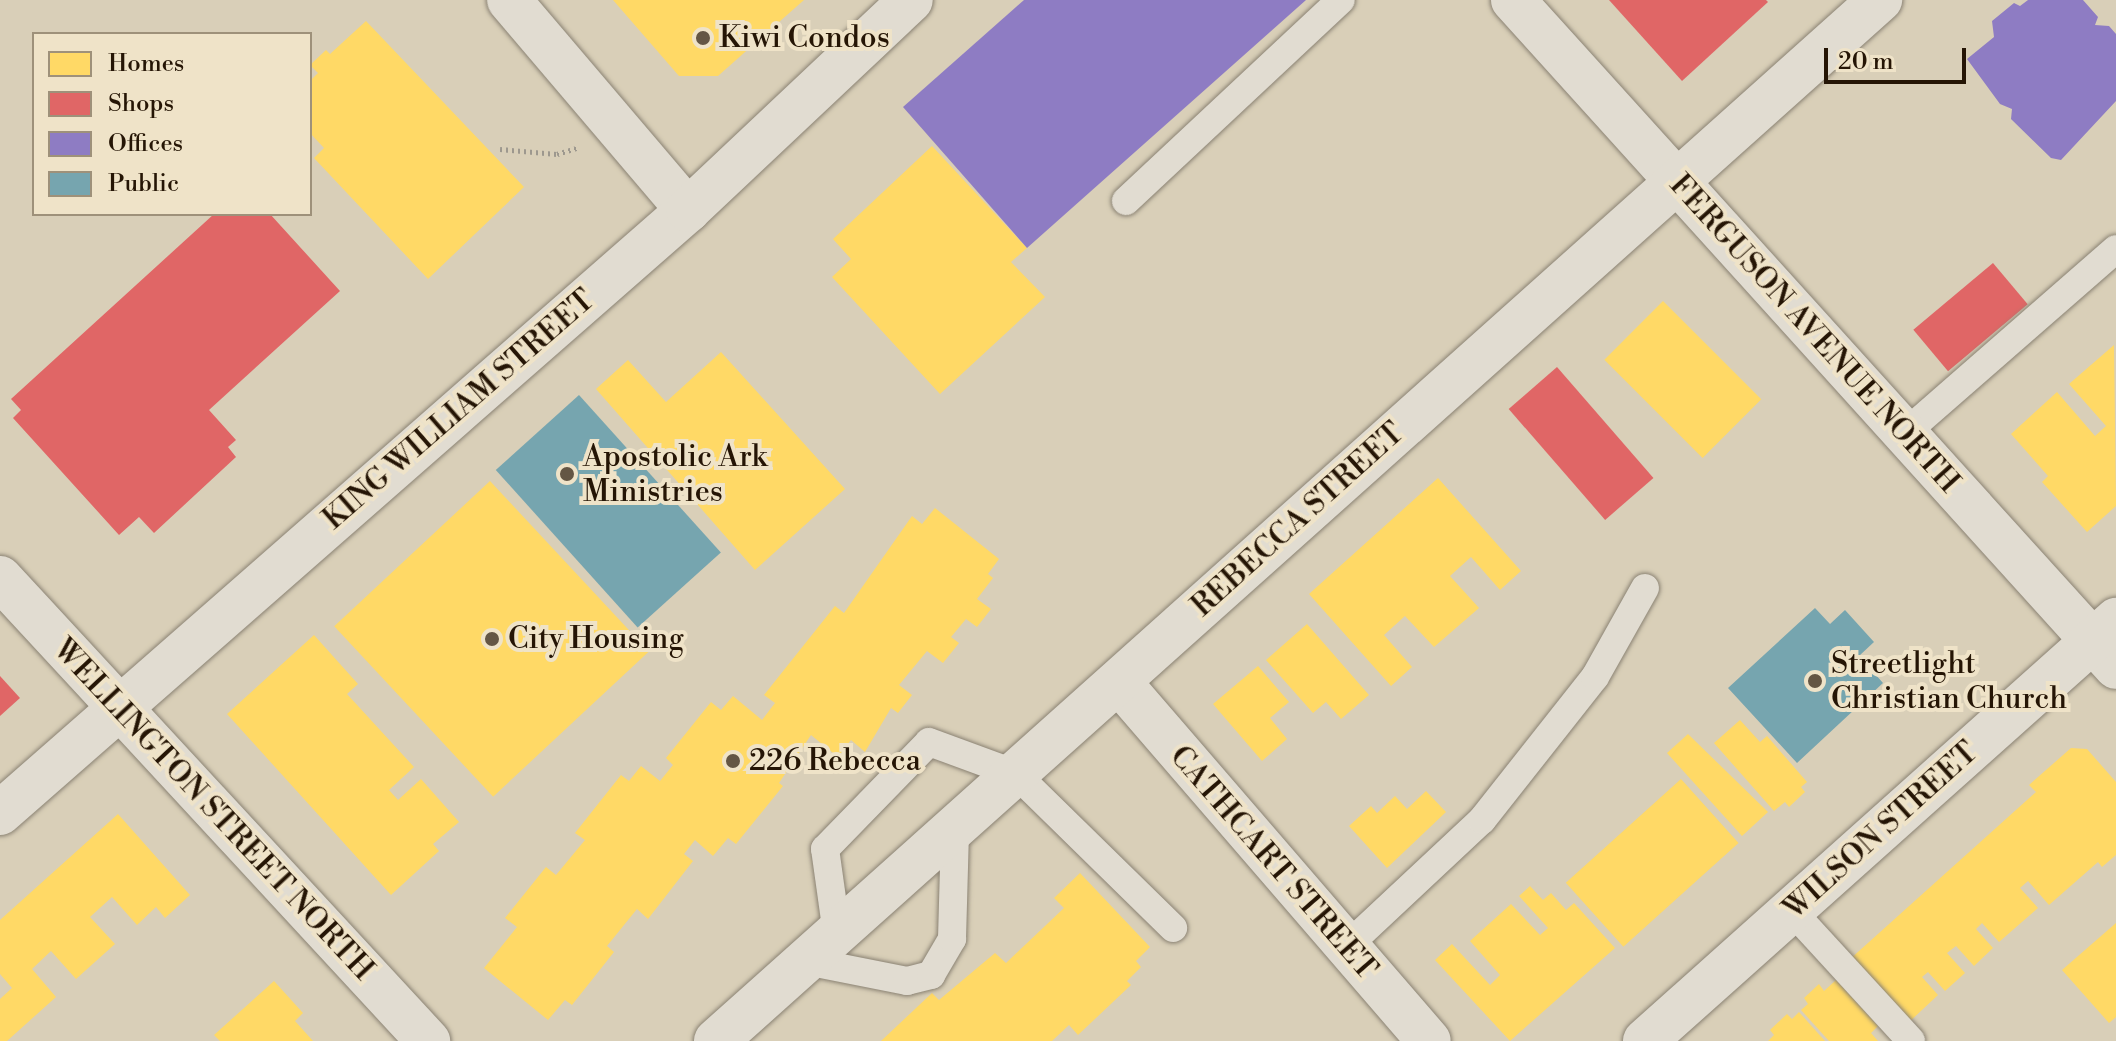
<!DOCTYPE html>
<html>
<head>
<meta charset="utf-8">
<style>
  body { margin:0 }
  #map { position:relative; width:2116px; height:1041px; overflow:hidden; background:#d9cfb8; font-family:"Libre Bodoni",serif }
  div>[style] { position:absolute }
  .homes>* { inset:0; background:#ffd966; transform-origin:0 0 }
  .shops>* { inset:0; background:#e06666; transform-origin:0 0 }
  .offices>* { inset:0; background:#8e7cc3 }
  .public>* { inset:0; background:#76a5af; transform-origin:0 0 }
  .path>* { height:5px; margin-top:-2.5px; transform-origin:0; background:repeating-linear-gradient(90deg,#9d988e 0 2px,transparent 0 6px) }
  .roads { filter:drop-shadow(0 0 2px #8a8273) drop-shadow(0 0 2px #8a8273) }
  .service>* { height:28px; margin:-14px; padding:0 14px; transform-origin:14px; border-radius:14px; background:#e1dcd1 }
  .minor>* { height:44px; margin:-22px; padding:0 22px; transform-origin:22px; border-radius:22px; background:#e1dcd1 }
  .secondary>* { height:44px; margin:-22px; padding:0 22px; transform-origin:22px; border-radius:22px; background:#e1dcd1 }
  .dots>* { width:22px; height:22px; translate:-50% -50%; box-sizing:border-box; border:4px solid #efe3c8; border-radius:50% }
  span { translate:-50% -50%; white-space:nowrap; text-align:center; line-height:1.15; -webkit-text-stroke:8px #efe3c8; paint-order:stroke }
  .poi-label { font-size:30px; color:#251505 }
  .left { translate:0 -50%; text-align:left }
  .street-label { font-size:30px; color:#251505 }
  .legend { position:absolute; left:32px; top:32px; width:280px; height:184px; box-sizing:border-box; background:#efe3c8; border:2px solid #9e917a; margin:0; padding:10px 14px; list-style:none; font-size:24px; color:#251505 }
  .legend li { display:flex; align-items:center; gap:16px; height:40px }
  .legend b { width:40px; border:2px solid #9e917a }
  .scale { position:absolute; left:1824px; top:48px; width:142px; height:36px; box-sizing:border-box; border:4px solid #251505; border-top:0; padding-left:10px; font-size:24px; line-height:28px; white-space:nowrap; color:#251505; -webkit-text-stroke:6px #efe3c8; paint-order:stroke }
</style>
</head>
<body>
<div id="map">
  <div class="homes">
    <div style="clip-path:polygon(613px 0,804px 0,718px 76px,679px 76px)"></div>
    <div style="clip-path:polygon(366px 21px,524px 187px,428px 279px,314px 158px,324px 148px,310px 133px,310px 81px,318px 73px,310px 65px,326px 50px,330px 54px)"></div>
    <div style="clip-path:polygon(932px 146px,1027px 248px,1011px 262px,1045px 297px,940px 394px,832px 277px,851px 259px,833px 239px)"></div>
    <div style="left:1663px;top:301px;width:139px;height:83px;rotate:45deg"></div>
    <div style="clip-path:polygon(2114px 345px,2116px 506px,2087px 532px,2042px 482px,2048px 476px,2011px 434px,2057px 392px,2095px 436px,2106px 426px,2069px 384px)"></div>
    <div style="clip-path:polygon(721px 352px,845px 489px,755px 570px,596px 389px,628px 360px,666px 402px)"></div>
    <div style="clip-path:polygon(1438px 478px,1521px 571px,1500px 590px,1471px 557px,1450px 576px,1479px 608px,1434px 647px,1405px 616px,1384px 635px,1412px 667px,1391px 686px,1309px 594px)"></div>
    <div style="left:490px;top:481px;width:233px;height:213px;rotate:47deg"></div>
    <div style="clip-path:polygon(935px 508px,999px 559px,988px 574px,993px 578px,977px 599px,991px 609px,977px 627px,966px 619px,951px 637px,959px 643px,943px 663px,927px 651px,899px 685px,912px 695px,898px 713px,891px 708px,865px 752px,851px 740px,838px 757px,811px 735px,779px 783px,783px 786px,736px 844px,728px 838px,713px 856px,695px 840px,684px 854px,693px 861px,648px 919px,637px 909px,607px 946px,614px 952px,572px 1005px,565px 1000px,548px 1020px,484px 968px,517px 927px,505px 918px,546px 867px,556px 875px,585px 840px,575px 833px,621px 775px,629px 781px,641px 766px,660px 781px,673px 765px,666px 758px,711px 702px,721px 710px,733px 696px,762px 720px,775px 703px,764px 695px,835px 606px,844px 613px,912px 516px,922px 524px)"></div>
    <div style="clip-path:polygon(1307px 624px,1369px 695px,1341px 719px,1326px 702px,1313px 713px,1266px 660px)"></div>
    <div style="clip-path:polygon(314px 635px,358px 684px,347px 694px,414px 767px,389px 790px,398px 800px,421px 779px,459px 822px,433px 844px,439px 851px,391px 895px,227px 714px)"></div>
    <div style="clip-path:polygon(1258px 666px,1289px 702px,1270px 718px,1287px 739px,1262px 761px,1213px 704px)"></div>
    <div style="clip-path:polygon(1740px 720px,1760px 742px,1767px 736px,1807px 782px,1801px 787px,1805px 792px,1789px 807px,1785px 802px,1774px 811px,1714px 743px)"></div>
    <div style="clip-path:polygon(1688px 734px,1768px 812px,1742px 836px,1667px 753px)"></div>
    <div style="clip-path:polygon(2071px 748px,2087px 749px,2116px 782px,2116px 855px,2102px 867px,2098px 862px,2049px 905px,2028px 881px,2020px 888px,2038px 908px,1999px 942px,1982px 923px,1976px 929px,1993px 948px,1974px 966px,1956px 946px,1947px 953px,1965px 973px,1945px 991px,1928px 972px,1922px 977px,1938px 995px,1906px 1025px,1849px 960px,2036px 792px,2029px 785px)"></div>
    <div style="left:1681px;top:779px;width:86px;height:155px;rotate:48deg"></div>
    <div style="clip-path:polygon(1426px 791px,1446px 812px,1387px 868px,1349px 826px,1371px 806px,1377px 813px,1395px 796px,1407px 809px)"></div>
    <div style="clip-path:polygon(118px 814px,190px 895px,165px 918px,156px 907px,137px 925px,112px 897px,90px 917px,115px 944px,76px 979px,51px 951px,32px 969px,56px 997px,7px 1041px,0 1041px,0 999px,12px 988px,0 974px,0 920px)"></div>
    <div style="clip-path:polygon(1080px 873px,1150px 947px,1136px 961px,1141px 967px,1127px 981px,1131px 985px,1078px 1035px,1069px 1025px,1052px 1041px,881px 1041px,932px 993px,939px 1000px,995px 953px,1006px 963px,1064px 908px,1054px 898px)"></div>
    <div style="clip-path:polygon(1530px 886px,1543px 900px,1551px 893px,1566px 910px,1574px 903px,1615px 948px,1510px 1041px,1435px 960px,1452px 944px,1490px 985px,1500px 975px,1470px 941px,1511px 904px,1540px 935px,1548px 928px,1519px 896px)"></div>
    <div style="clip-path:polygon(2116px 923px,2116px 1017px,2109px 1023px,2062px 970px)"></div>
    <div style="clip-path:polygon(1836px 980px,1878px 1026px,1871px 1033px,1878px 1041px,1829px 1041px,1801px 1010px,1808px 1004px,1804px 998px,1819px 984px,1824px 991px)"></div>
    <div style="clip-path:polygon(274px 981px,303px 1013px,295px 1021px,313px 1041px,220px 1041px,214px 1035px)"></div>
    <div style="clip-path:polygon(1799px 1012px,1825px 1041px,1768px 1041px,1774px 1035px,1770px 1030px,1787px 1014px,1792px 1019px)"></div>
  </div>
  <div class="shops">
    <div style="clip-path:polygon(1609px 0,1766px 0,1768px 2px,1682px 81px)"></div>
    <div style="clip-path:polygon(214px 214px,270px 214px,340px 291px,209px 410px,236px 440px,228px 447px,236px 457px,154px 533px,139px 517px,119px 535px,13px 418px,21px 410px,11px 399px)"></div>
    <div style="left:1993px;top:263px;width:54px;height:104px;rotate:50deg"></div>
    <div style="left:1557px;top:367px;width:147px;height:64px;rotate:49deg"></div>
    <div style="clip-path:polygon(0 676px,20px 698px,0 716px)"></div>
  </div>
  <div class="offices">
    <div style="clip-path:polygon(1024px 0,1306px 0,1027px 248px,903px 107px)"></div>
    <div style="clip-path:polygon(2028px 0,2083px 0,2098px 17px,2095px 25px,2109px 26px,2116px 34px,2116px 101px,2061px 160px,2051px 158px,2011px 119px,2012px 109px,2000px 104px,1967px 59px,1994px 37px,1992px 21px,2014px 3px,2020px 6px)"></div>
  </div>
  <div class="public">
    <div style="left:579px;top:395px;width:212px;height:112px;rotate:48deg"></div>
    <div style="clip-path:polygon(1815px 608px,1830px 624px,1845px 610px,1874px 642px,1859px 656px,1883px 683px,1797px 763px,1728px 688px)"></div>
  </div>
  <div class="path">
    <div style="left:500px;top:149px;width:57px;rotate:5deg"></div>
    <div style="left:557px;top:154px;width:21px;rotate:-17deg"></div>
  </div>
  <div class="roads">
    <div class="service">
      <div style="left:1126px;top:201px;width:294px;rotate:-43.1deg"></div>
      <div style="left:1904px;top:434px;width:281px;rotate:-41.1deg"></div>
      <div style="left:1792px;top:911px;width:176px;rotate:47.5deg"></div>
      <div style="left:837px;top:934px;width:86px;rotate:-98deg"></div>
      <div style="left:825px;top:849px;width:149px;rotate:-45.8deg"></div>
      <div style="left:929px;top:742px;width:93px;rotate:20.2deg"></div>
      <div style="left:1016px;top:774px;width:220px;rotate:44.4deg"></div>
      <div style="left:1344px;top:949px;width:189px;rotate:-43.1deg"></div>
      <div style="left:1482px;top:820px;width:182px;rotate:-51.7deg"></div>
      <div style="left:1595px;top:677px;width:102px;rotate:-60.7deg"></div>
      <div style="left:806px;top:961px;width:103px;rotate:11.2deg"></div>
      <div style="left:907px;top:981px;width:25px;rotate:-14deg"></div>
      <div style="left:931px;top:975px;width:42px;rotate:-59.7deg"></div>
      <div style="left:952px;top:939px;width:110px;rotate:-88.4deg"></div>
    </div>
    <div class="minor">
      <div style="left:509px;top:0;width:276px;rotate:49.6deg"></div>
      <div style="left:1513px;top:0;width:899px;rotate:47.88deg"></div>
      <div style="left:1119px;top:682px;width:474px;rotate:49.2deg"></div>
      <div style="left:0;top:813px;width:915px;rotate:-41.23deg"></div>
      <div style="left:688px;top:210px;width:306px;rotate:-43.3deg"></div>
      <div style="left:716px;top:1041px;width:1562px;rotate:-41.81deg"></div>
    </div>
    <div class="secondary">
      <div style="left:0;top:578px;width:631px;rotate:47.25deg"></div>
      <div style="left:1645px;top:1041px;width:632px;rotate:-41.79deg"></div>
    </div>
  </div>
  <div class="dots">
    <div style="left:703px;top:38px;background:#645644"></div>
    <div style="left:567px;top:474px;background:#645644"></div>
    <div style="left:492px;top:639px;background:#645644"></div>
    <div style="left:1815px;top:681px;background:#645644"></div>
    <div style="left:733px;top:761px;background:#645644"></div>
  </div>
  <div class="poi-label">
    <span class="left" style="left:719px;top:38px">Kiwi Condos</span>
    <span class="left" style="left:583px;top:474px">Apostolic Ark<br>Ministries</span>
    <span class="left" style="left:508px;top:639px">City Housing</span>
    <span class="left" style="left:1831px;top:681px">Streetlight<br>Christian Church</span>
    <span class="left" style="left:749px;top:761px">226 Rebecca</span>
  </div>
  <div class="street-label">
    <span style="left:1814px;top:334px;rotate:48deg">FERGUSON AVENUE NORTH</span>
    <span style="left:459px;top:410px;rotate:-41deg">KING WILLIAM STREET</span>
    <span style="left:1298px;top:520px;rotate:-42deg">REBECCA STREET</span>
    <span style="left:213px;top:810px;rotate:47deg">WELLINGTON STREET NORTH</span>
    <span style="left:1881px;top:831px;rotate:-42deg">WILSON STREET</span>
    <span style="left:1273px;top:863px;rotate:49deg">CATHCART STREET</span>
  </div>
  <ul class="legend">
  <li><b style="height:22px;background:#ffd966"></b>Homes</li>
  <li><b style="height:22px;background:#e06666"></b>Shops</li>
  <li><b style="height:22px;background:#8e7cc3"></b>Offices</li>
  <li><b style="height:22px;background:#76a5af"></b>Public</li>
  </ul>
  <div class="scale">20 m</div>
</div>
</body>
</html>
